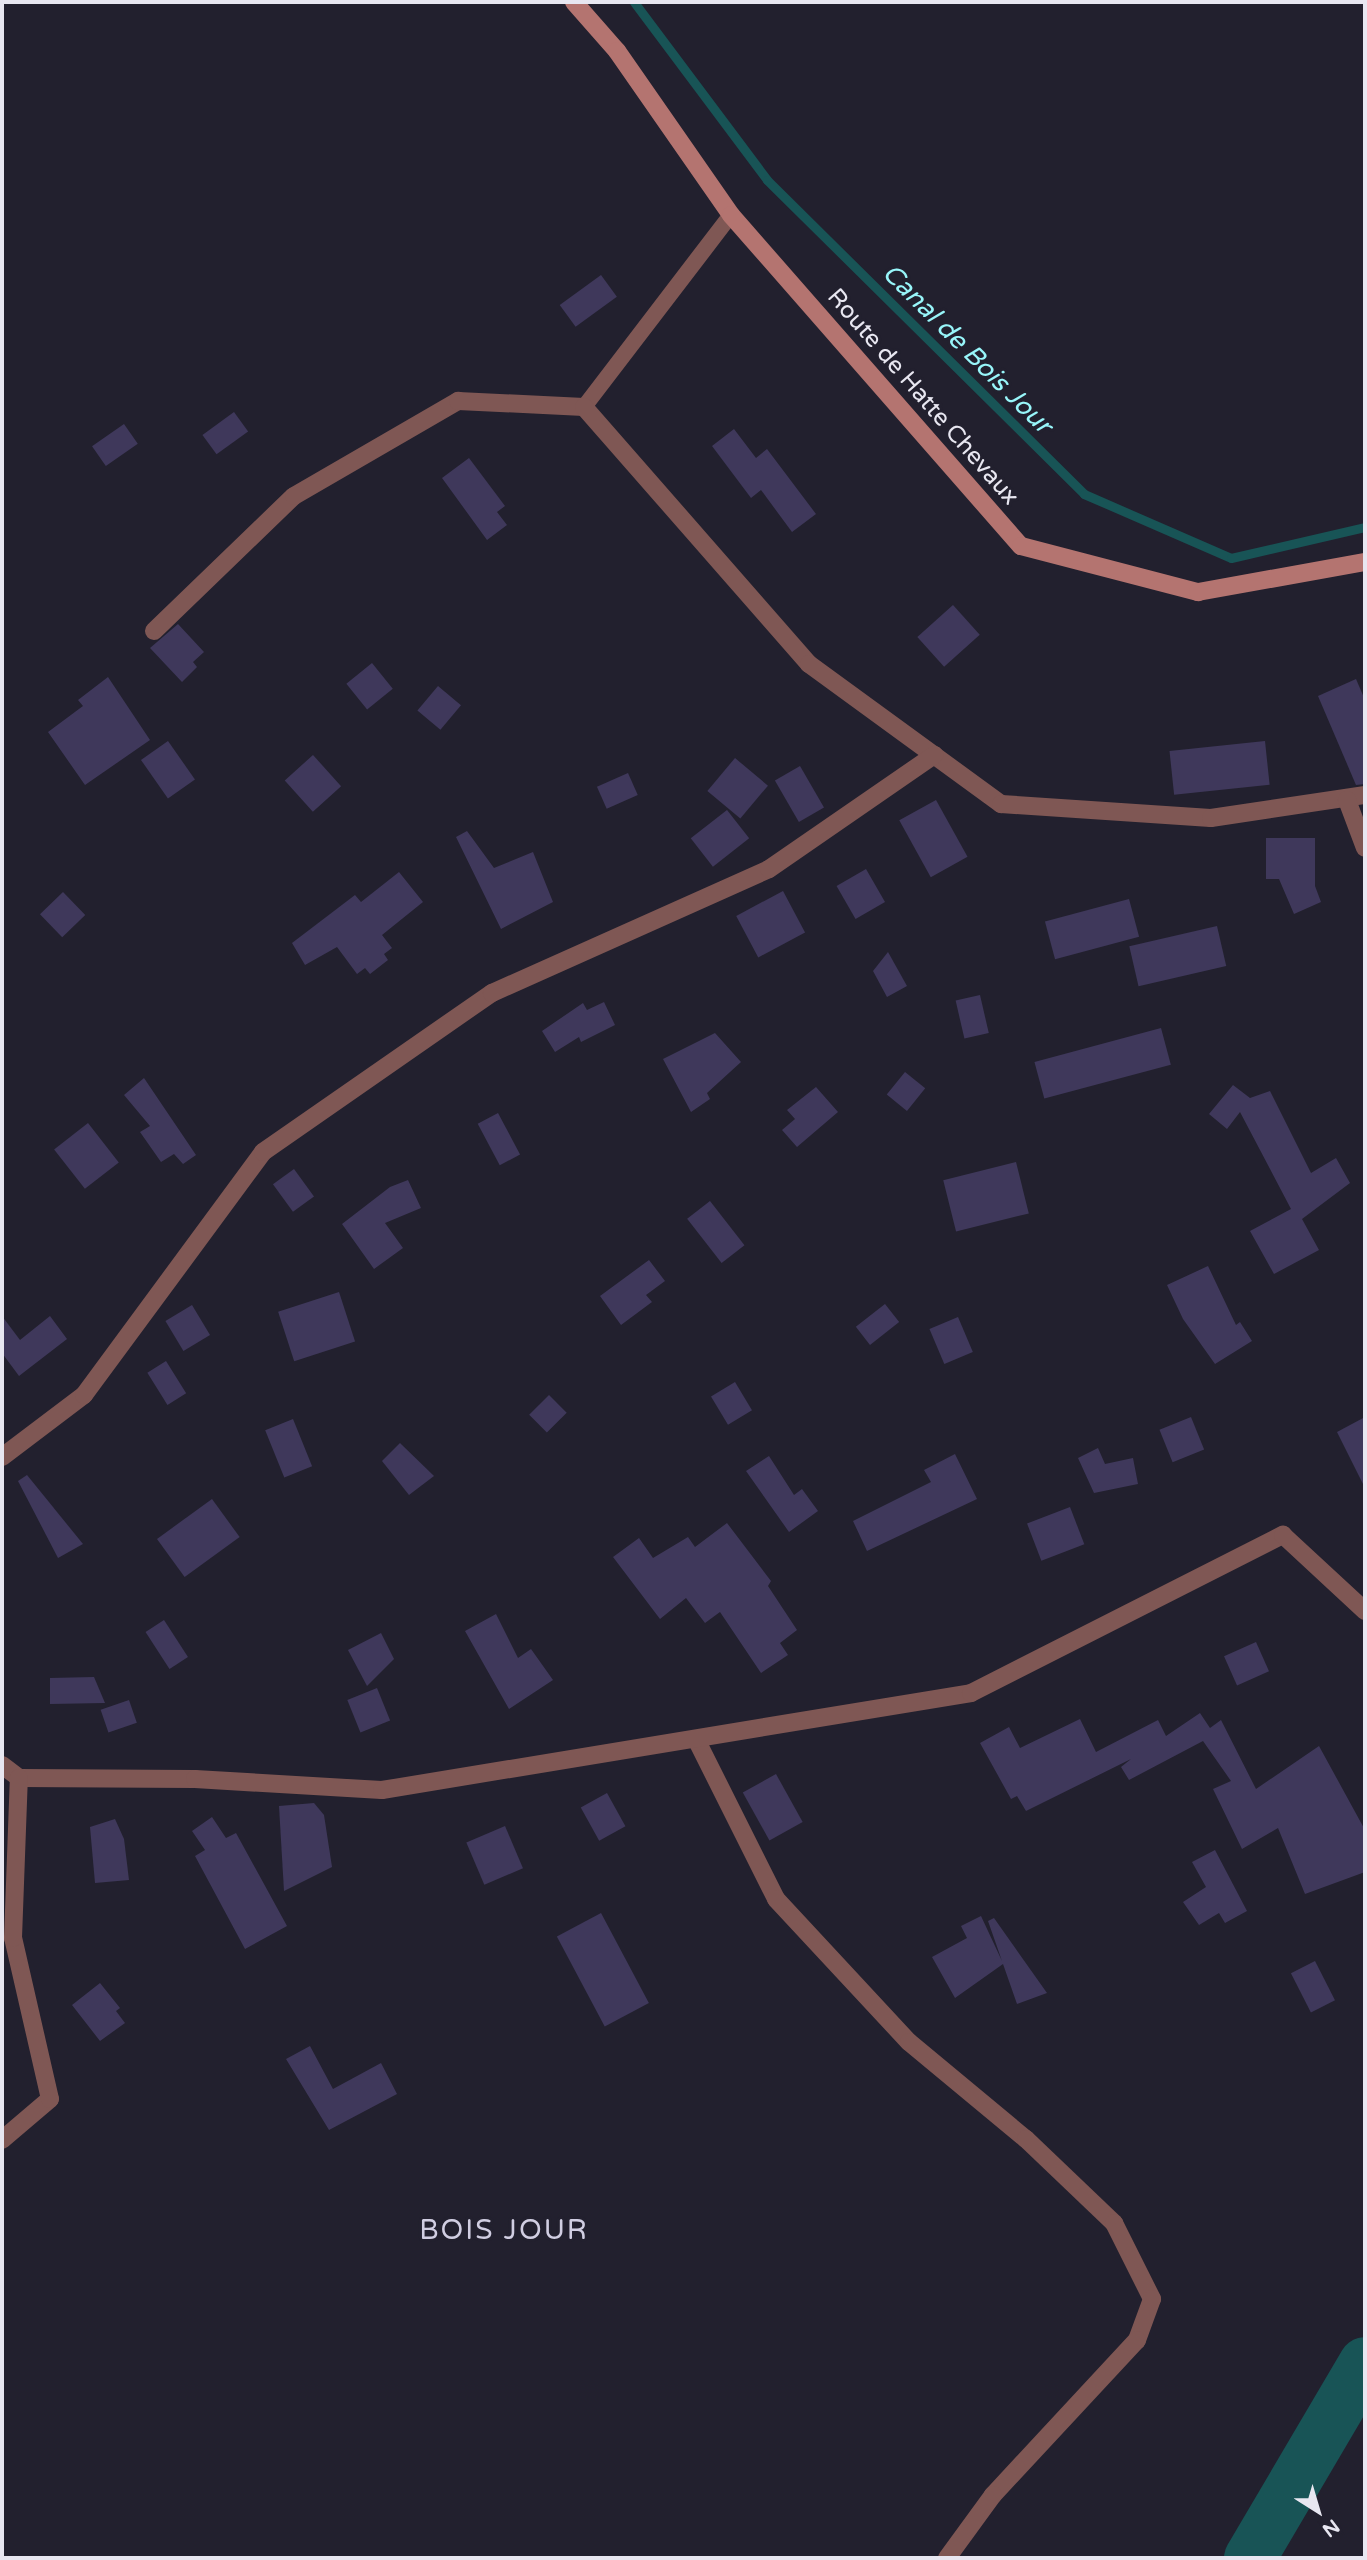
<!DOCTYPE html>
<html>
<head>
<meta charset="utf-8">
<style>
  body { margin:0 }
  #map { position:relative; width:1367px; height:2560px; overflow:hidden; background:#22202e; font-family:"Varela Round",sans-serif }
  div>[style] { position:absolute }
  .stream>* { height:9px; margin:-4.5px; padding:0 4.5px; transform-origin:4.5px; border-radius:4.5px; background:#185456 }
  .river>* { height:52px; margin:-26px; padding:0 26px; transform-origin:26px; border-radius:26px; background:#185456 }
  .building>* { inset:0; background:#3f385b; transform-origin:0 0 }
  .lane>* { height:16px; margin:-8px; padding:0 8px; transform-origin:8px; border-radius:8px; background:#7f5754 }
  .street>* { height:18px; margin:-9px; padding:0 9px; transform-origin:9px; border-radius:9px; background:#7f5754 }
  .secondary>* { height:18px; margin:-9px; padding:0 9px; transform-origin:9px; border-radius:9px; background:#b47470 }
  span { translate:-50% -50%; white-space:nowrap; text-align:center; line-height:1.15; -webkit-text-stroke:6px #22202e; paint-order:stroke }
  .street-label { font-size:24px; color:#e8e7f1 }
  .water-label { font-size:26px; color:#98f6fa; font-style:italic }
  .quarter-label { font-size:28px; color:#d1cee2; letter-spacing:2px }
  .frame { position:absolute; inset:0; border:4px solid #e8e7f1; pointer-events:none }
  .north { position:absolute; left:1283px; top:2476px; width:70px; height:70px; -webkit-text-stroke:5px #22202e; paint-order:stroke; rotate:143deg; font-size:19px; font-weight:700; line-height:28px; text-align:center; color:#e8e7f1 }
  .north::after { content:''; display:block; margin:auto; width:24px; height:32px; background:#e8e7f1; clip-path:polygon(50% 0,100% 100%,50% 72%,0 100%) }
</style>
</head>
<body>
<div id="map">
  <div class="stream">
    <div style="left:634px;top:2px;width:222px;rotate:53.2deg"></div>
    <div style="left:767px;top:180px;width:446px;rotate:44.7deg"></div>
    <div style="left:1084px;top:494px;width:160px;rotate:23.5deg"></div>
    <div style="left:1231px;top:558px;width:138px;rotate:-13deg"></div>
  </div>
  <div class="river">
    <div style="left:1250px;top:2558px;width:226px;rotate:-59.5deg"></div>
  </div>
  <div class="building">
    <div style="left:601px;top:275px;width:27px;height:51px;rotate:54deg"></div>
    <div style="left:234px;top:412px;width:24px;height:39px;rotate:54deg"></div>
    <div style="left:124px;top:424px;width:24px;height:39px;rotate:55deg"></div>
    <div style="clip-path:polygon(734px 429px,756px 458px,767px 449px,816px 514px,792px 532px,761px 490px,751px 498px,712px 446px)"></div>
    <div style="clip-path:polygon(469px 458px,505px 506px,497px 512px,507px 525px,487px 540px,442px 478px)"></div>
    <div style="left:953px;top:605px;width:40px;height:48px;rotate:48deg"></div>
    <div style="clip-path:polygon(178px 624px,204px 652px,193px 662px,197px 667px,182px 682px,150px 648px)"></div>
    <div style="left:372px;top:663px;width:33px;height:33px;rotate:51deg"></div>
    <div style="clip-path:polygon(108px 677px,150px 740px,85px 785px,48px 732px,83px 706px,78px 700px)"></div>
    <div style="clip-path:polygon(1356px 679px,1365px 700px,1365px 784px,1356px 785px,1318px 696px)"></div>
    <div style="left:438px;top:686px;width:30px;height:32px;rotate:40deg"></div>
    <div style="left:168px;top:741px;width:47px;height:33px;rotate:55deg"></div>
    <div style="left:1265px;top:741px;width:44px;height:96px;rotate:84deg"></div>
    <div style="left:313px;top:755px;width:42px;height:38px;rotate:48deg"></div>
    <div style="left:735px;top:758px;width:43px;height:43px;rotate:40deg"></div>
    <div style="left:800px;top:766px;width:48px;height:29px;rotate:60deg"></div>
    <div style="left:628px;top:773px;width:24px;height:34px;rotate:66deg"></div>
    <div style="left:936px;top:800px;width:65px;height:42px;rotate:61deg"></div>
    <div style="left:727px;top:810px;width:36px;height:46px;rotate:52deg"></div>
    <div style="clip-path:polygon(467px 831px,494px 868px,533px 852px,553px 902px,501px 929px,456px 837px)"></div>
    <div style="clip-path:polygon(1266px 838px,1315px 838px,1315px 886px,1321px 902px,1294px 914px,1279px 879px,1266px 879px)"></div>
    <div style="left:866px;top:869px;width:38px;height:34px;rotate:60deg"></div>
    <div style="clip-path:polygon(399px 872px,423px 902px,382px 935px,392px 948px,384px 954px,388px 960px,370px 974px,365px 968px,357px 974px,337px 947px,305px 965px,292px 943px,355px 895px,361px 902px)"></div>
    <div style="left:783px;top:891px;width:47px;height:53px;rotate:62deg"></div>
    <div style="left:63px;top:892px;width:32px;height:32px;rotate:46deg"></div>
    <div style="left:1129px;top:899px;width:39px;height:87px;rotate:75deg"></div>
    <div style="left:1217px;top:926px;width:41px;height:90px;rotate:77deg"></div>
    <div style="clip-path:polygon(888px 952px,907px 986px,887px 997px,873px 971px)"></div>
    <div style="left:980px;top:995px;width:39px;height:25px;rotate:77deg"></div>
    <div style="clip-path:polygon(604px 1002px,615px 1025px,581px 1042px,579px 1037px,555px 1052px,542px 1031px,583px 1003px,587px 1010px)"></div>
    <div style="left:1161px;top:1028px;width:38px;height:131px;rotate:75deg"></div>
    <div style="clip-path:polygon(715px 1033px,741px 1062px,707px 1093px,710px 1099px,691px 1112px,663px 1059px)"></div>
    <div style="left:905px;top:1072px;width:26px;height:29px;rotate:39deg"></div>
    <div style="clip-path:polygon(144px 1078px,196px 1155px,183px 1164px,174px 1154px,161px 1162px,140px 1132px,150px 1126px,124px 1095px)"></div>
    <div style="clip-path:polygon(1233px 1085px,1250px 1098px,1270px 1091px,1311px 1173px,1336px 1158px,1350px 1183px,1302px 1219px,1319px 1250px,1274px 1274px,1250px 1231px,1291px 1209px,1240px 1112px,1227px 1129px,1209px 1114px)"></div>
    <div style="clip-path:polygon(816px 1087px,838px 1112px,797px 1147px,782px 1130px,795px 1119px,787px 1110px)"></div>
    <div style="left:498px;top:1113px;width:47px;height:23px;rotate:62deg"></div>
    <div style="left:88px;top:1123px;width:50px;height:43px;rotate:52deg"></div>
    <div style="left:1016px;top:1162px;width:53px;height:75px;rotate:76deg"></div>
    <div style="left:294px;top:1169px;width:34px;height:26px;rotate:54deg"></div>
    <div style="clip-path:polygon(408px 1180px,421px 1208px,385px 1223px,403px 1248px,374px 1269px,342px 1224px,390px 1187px)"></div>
    <div style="left:710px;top:1201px;width:56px;height:29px;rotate:52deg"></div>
    <div style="clip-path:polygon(649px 1260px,665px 1281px,646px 1295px,652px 1302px,621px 1325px,600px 1296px)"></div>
    <div style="clip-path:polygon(1208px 1266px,1236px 1325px,1240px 1322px,1252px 1341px,1215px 1364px,1183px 1319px,1167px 1285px)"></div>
    <div style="left:339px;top:1292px;width:52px;height:64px;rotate:72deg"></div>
    <div style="left:885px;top:1304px;width:23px;height:37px;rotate:52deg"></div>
    <div style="left:192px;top:1305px;width:35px;height:31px;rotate:59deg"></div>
    <div style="clip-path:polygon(2px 1316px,20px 1340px,50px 1316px,67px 1339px,19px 1376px,2px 1353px)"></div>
    <div style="left:958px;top:1317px;width:38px;height:31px;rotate:67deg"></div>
    <div style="left:166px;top:1361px;width:38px;height:22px;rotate:58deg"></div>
    <div style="left:735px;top:1382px;width:33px;height:28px;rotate:59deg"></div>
    <div style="left:549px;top:1395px;width:25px;height:28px;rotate:45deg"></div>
    <div style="left:1191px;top:1417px;width:35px;height:34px;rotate:68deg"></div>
    <div style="clip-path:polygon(1365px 1417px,1365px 1488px,1337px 1432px)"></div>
    <div style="left:293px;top:1419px;width:51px;height:30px;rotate:68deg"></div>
    <div style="clip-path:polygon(400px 1443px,434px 1476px,409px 1495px,382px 1461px)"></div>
    <div style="clip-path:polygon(1098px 1448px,1105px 1464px,1133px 1458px,1138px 1484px,1094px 1493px,1078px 1458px)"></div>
    <div style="clip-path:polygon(955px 1454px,977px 1499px,867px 1551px,853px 1521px,931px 1482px,924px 1470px)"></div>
    <div style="clip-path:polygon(769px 1456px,794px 1495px,802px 1489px,818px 1511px,789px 1532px,746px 1471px)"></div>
    <div style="clip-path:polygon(27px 1475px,83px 1544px,58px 1558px,18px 1481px)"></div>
    <div style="left:212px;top:1499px;width:47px;height:68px;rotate:54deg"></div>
    <div style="left:1070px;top:1507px;width:40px;height:46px;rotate:69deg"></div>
    <div style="clip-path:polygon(727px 1523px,771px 1581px,768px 1586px,797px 1630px,780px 1643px,788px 1655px,761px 1673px,720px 1612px,705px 1623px,686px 1598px,660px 1619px,613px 1557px,639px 1538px,653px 1558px,688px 1537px,695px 1547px)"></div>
    <div style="clip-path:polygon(496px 1614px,518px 1658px,531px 1649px,553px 1680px,509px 1709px,465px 1631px)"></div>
    <div style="left:164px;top:1620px;width:44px;height:22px;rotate:57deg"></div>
    <div style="clip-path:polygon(381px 1633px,394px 1659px,367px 1686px,348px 1650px)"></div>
    <div style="left:1256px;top:1642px;width:32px;height:35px;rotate:66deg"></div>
    <div style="clip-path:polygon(94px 1677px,105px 1703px,50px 1704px,50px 1678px)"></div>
    <div style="left:377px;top:1688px;width:35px;height:32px;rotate:68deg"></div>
    <div style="left:129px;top:1700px;width:24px;height:30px;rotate:71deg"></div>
    <div style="clip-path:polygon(1200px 1713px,1210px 1728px,1221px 1720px,1256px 1789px,1319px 1746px,1365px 1830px,1365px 1872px,1305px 1894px,1278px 1828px,1242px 1849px,1213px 1789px,1231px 1781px,1203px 1741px,1129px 1780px,1121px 1767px,1131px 1759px,1026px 1811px,1017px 1796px,1011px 1799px,980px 1743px,1009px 1727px,1020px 1748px,1080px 1719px,1096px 1752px,1158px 1720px,1166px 1736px)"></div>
    <div style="left:776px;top:1774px;width:55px;height:38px;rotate:61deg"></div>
    <div style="left:607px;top:1793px;width:38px;height:30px;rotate:61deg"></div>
    <div style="clip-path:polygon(314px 1803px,324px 1815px,332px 1867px,284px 1891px,279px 1806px)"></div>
    <div style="clip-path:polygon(212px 1817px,226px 1838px,236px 1833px,287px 1926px,245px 1949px,195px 1856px,205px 1850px,192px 1831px)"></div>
    <div style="clip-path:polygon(115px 1819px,124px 1839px,129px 1880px,95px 1883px,90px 1827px)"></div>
    <div style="left:505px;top:1826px;width:46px;height:42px;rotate:67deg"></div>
    <div style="clip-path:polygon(1215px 1850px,1247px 1911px,1225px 1923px,1219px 1913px,1199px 1925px,1183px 1902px,1206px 1887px,1192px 1862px)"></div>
    <div style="left:601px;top:1913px;width:102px;height:50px;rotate:62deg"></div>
    <div style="clip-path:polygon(981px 1916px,1002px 1961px,988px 1921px,994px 1918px,1047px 1993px,1017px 2004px,1003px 1964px,955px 1998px,932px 1957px,967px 1938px,961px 1926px)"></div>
    <div style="left:1315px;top:1961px;width:44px;height:27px;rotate:63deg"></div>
    <div style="clip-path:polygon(100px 1983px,120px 2008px,116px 2011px,125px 2023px,100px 2041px,72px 2005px)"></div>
    <div style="clip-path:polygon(310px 2046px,333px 2089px,381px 2063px,397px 2094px,329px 2130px,286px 2059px)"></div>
  </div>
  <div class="lane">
    <div style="left:584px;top:407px;width:242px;rotate:-52.6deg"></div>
  </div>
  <div class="street">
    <div style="left:154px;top:631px;width:194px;rotate:-44deg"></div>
    <div style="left:294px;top:496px;width:190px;rotate:-30.1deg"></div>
    <div style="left:458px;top:401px;width:126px;rotate:2.7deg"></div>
    <div style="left:584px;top:407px;width:342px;rotate:48.8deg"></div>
    <div style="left:809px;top:664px;width:238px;rotate:36.1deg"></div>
    <div style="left:1001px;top:804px;width:210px;rotate:3.8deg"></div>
    <div style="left:1211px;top:818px;width:156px;rotate:-8.5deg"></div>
    <div style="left:1347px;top:800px;width:51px;rotate:69.4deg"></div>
    <div style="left:2px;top:1457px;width:103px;rotate:-37.1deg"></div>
    <div style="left:84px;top:1395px;width:302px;rotate:-53.6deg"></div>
    <div style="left:263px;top:1152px;width:279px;rotate:-34.8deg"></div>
    <div style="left:492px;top:993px;width:303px;rotate:-24.1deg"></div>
    <div style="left:769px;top:869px;width:201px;rotate:-34.6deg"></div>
    <div style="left:696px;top:1739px;width:179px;rotate:63.4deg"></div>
    <div style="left:776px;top:1899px;width:195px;rotate:47.1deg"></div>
    <div style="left:909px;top:2042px;width:152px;rotate:39.7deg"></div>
    <div style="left:1026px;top:2139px;width:122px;rotate:43.7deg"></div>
    <div style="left:1114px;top:2223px;width:85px;rotate:63.4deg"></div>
    <div style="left:1152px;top:2299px;width:44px;rotate:110.1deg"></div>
    <div style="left:1137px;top:2340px;width:212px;rotate:132.9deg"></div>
    <div style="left:993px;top:2495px;width:78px;rotate:126.1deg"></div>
    <div style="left:2px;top:1765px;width:21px;rotate:37deg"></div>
    <div style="left:19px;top:1778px;width:176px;rotate:0.3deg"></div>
    <div style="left:195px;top:1779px;width:187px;rotate:3.4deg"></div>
    <div style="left:382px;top:1790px;width:597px;rotate:-9.35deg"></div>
    <div style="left:971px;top:1693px;width:350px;rotate:-26.9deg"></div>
    <div style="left:1283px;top:1535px;width:112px;rotate:42.8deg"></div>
    <div style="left:2px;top:2140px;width:63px;rotate:-40.5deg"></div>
    <div style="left:50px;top:2099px;width:165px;rotate:-102.9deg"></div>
    <div style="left:13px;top:1938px;width:160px;rotate:-87.9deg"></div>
  </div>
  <div class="secondary">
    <div style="left:574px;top:2px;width:65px;rotate:48.7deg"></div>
    <div style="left:617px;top:51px;width:200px;rotate:55.2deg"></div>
    <div style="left:731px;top:215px;width:440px;rotate:48.8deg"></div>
    <div style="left:1021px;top:546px;width:183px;rotate:14.6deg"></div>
    <div style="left:1198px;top:592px;width:170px;rotate:-10.2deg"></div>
  </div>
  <div class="street-label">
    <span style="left:923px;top:397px;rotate:49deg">Route de Hatte Chevaux</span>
  </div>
  <div class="water-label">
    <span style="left:967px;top:349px;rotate:45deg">Canal de Bois Jour</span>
  </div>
  <div class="quarter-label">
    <span style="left:504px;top:2230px">BOIS JOUR</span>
  </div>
  <div class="frame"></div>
  <div class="north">N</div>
</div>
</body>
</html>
